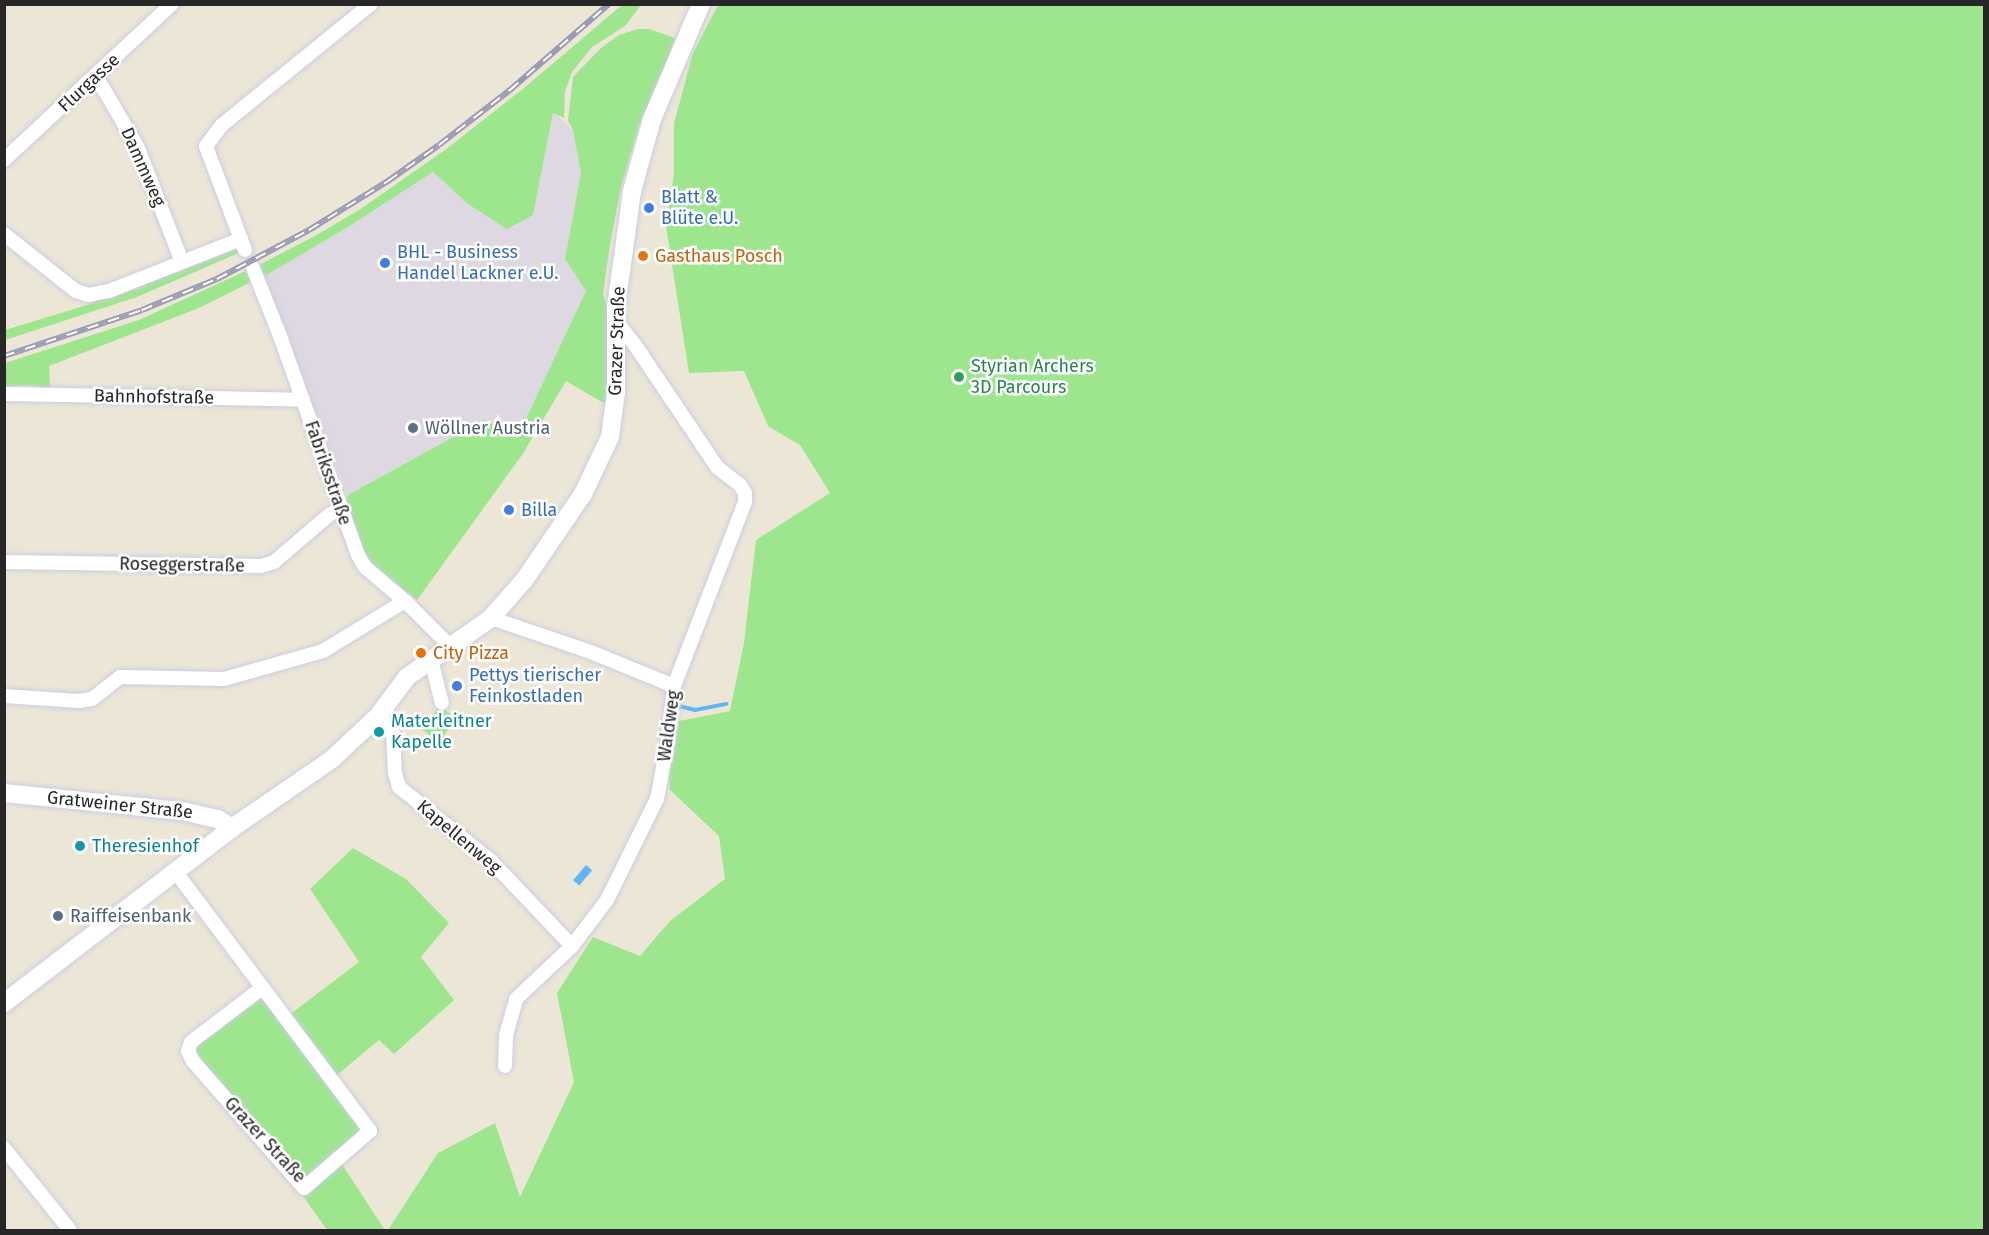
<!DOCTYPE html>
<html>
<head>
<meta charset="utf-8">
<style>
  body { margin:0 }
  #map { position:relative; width:1989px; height:1235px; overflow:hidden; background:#ebe6d6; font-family:"Fira Sans",sans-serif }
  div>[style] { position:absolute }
  .industrial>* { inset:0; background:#ddd8e2 }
  .green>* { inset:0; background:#9de68e; transform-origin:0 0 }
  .water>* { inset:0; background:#61b5f5; transform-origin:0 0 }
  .stream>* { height:4px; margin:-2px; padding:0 2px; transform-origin:2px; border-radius:2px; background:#61b5f5 }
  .roads { filter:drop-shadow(0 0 2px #cccce1) drop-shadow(0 0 2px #cccce1) }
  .street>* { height:14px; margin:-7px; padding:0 7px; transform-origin:7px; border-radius:7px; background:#fff }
  .secondary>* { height:18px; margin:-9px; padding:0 9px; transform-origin:9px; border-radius:9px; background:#fff }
  .rail>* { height:6px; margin-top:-3px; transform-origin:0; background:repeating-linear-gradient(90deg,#fff 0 11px,#9a9ab3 0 22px); box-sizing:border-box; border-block:2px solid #9a9ab3 }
  .dots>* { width:16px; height:16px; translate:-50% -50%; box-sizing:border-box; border:3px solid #fff; border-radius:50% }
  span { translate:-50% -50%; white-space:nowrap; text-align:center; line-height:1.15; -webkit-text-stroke:5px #fff; paint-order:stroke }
  .street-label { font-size:18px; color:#272727 }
  .shop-label { font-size:18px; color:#366cbe }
  .left { translate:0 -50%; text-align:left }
  .food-label { font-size:18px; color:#c56008 }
  .leisure-label { font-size:18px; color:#27864d }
  .service-label { font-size:18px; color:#4e5e75 }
  .culture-label { font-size:18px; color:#0d838f }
  .frame { position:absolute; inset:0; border:6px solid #272727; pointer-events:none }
</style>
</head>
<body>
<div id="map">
  <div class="industrial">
    <div style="clip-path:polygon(553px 112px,573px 130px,581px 173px,565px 259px,586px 291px,517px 439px,484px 420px,348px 495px,263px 277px,348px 227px,433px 172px,468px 204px,533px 215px)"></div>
  </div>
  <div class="green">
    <div style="clip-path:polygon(622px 5px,641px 5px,625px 26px,592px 47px,572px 72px,565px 91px,564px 118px,553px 113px,533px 215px,507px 229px,468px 204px,433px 172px,348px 227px,263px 277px,257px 266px,313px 237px,359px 210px,445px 150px,524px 88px)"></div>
    <div style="clip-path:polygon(718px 5px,1984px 5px,1984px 1230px,388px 1230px,438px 1153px,495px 1123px,520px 1197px,574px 1082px,557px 993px,593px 937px,640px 956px,670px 921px,725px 879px,719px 836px,670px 790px,664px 724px,730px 711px,744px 643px,756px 540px,830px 493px,800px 445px,768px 426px,744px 371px,689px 373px,666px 226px,674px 174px,674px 123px,693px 53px)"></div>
    <div style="clip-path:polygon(638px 29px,649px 29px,675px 38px,652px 104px,645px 111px,639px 126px,621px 187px,610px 244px,603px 294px,608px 310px,607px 405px,566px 381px,522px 455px,417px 600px,368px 564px,345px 501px,348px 495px,484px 420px,517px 438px,586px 291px,565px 259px,581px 173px,573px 130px,568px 121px,573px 77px,601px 48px,619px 35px)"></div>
    <div style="clip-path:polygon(235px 245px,243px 251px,137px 297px,5px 340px,5px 330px,84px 306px)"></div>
    <div style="clip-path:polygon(250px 269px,253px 281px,199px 308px,49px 366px,50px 388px,26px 385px,5px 387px,5px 363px,139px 320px)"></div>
    <div style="left:439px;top:706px;width:21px;height:29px;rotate:35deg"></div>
    <div style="clip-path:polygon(353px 848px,406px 879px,449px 923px,421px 957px,454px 1000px,394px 1054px,379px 1040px,337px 1075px,379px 1130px,341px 1163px,385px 1230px,327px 1230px,268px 1146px,195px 1059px,194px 1043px,262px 992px,284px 1019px,359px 962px,310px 889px)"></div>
  </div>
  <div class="water">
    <div style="left:586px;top:865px;width:8px;height:20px;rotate:40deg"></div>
  </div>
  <div class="stream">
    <div style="left:674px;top:705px;width:22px;rotate:13deg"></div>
    <div style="left:695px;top:710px;width:32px;rotate:-11deg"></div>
  </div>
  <div class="roads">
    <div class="street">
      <div style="left:96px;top:76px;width:83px;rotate:59.7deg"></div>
      <div style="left:138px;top:148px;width:122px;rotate:68.9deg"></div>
      <div style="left:4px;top:160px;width:229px;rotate:-42.9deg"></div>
      <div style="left:4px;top:234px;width:92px;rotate:38.4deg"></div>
      <div style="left:76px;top:291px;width:13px;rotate:18deg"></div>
      <div style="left:88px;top:295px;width:21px;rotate:-11deg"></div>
      <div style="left:109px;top:291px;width:142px;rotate:-21.5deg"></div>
      <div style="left:245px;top:250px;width:111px;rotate:-110.6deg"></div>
      <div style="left:206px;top:146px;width:26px;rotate:-53deg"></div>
      <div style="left:222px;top:125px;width:192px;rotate:-39.1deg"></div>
      <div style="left:253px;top:268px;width:73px;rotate:68.3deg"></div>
      <div style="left:280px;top:336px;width:232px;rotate:70.4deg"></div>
      <div style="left:358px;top:555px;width:14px;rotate:60deg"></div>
      <div style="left:365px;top:567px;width:52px;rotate:40.4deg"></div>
      <div style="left:405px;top:601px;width:65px;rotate:45deg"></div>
      <div style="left:4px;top:394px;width:299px;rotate:1.1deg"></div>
      <div style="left:4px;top:562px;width:257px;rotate:0.9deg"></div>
      <div style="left:261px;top:566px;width:14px;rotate:-17deg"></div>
      <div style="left:274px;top:562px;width:72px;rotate:-40.5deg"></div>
      <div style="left:329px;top:515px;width:13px;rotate:-29deg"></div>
      <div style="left:491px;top:618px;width:108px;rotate:18.9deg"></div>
      <div style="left:593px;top:653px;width:87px;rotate:22.2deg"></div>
      <div style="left:431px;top:660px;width:44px;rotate:75.7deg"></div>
      <div style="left:4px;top:696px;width:75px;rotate:3.8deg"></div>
      <div style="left:79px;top:701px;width:13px;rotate:-9deg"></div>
      <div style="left:92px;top:699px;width:36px;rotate:-38deg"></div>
      <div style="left:120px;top:677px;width:104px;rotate:1.1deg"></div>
      <div style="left:224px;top:679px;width:103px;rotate:-15.8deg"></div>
      <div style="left:323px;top:651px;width:96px;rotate:-31.4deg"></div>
      <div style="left:378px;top:716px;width:17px;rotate:40deg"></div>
      <div style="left:391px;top:727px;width:7px;rotate:74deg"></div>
      <div style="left:393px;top:734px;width:39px;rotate:87deg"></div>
      <div style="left:395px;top:773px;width:15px;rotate:74deg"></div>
      <div style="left:399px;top:787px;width:118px;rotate:38.8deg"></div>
      <div style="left:491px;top:861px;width:117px;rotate:46.4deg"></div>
      <div style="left:175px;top:871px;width:325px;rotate:53.1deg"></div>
      <div style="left:370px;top:1131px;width:87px;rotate:139.2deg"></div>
      <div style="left:304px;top:1188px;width:169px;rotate:-131.2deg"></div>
      <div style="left:193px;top:1061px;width:11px;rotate:-117deg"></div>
      <div style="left:188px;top:1051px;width:9px;rotate:-72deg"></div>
      <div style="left:191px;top:1042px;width:89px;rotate:-37.3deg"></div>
      <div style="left:505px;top:1066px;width:31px;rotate:-88deg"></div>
      <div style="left:506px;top:1035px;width:37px;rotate:-74deg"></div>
      <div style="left:516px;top:999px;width:77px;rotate:-43.4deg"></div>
      <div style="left:572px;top:946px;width:58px;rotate:-52.7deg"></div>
      <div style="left:607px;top:900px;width:113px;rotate:-63.7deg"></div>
      <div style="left:657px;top:799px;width:59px;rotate:-79.3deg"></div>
      <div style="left:668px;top:741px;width:55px;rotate:-83.8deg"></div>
      <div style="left:674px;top:686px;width:197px;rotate:-68.9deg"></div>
      <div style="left:745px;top:502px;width:9px;rotate:-90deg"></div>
      <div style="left:745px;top:493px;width:9px;rotate:-122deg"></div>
      <div style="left:740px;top:485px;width:29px;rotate:-142deg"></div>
      <div style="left:717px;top:467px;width:147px;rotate:-123.9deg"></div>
      <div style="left:635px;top:345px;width:24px;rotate:-128deg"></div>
      <div style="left:620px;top:326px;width:5px;rotate:-158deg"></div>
      <div style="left:4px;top:1148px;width:105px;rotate:51.2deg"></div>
    </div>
    <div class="secondary">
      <div style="left:4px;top:793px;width:179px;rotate:5.8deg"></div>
      <div style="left:182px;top:811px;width:37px;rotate:13deg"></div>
      <div style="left:218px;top:819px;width:17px;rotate:33deg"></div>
      <div style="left:4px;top:1003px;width:287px;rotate:-37.5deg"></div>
      <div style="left:232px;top:828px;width:121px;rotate:-34.6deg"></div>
      <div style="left:332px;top:759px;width:63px;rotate:-43.1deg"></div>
      <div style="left:378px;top:716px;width:49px;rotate:-53.4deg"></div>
      <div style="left:407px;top:677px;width:103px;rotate:-35.1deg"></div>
      <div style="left:491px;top:618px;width:52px;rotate:-48.9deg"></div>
      <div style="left:525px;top:579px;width:103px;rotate:-55.7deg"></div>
      <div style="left:583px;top:494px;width:63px;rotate:-64.7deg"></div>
      <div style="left:610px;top:437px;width:45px;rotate:-82.4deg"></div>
      <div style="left:616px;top:392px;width:85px;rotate:-90deg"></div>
      <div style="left:616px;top:307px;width:117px;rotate:-82.1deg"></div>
      <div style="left:632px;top:191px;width:75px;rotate:-74.5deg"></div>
      <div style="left:652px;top:119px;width:125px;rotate:-66.9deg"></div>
    </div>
  </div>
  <div class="rail">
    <div style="left:4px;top:356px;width:145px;rotate:-18.4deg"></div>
    <div style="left:142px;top:310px;width:81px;rotate:-22.5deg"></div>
    <div style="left:217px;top:279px;width:104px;rotate:-28deg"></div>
    <div style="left:309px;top:230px;width:93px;rotate:-31.8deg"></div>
    <div style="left:388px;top:181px;width:62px;rotate:-35.2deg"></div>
    <div style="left:439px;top:145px;width:90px;rotate:-37.8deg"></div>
    <div style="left:510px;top:90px;width:131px;rotate:-41deg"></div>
  </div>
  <div class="dots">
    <div style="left:649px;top:208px;background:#3f7fe0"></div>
    <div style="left:643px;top:256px;background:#e8710a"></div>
    <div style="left:385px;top:263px;background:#3f7fe0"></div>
    <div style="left:959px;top:377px;background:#2e9e5b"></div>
    <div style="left:413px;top:428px;background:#5c6f8a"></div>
    <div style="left:509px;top:510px;background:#3f7fe0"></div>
    <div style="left:421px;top:653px;background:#e8710a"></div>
    <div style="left:457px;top:686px;background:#3f7fe0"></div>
    <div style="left:379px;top:732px;background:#0f9aa8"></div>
    <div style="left:80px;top:846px;background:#0f9aa8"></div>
    <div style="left:58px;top:916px;background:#5c6f8a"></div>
  </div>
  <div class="street-label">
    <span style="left:89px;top:83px;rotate:-43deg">Flurgasse</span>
    <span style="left:143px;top:167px;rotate:66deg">Dammweg</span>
    <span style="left:617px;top:341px;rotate:-88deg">Grazer Straße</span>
    <span style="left:154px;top:397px;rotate:1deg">Bahnhofstraße</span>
    <span style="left:328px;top:473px;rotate:71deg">Fabriksstraße</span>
    <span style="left:182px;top:565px;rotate:1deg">Roseggerstraße</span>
    <span style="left:669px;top:726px;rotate:-82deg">Waldweg</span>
    <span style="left:120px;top:805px;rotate:6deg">Gratweiner Straße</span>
    <span style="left:459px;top:837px;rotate:40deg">Kapellenweg</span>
    <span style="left:265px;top:1140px;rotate:47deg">Grazer Straße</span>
  </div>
  <div class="shop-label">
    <span class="left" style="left:661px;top:208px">Blatt &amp;<br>Blüte e.U.</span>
    <span class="left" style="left:397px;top:263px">BHL - Business<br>Handel Lackner e.U.</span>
    <span class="left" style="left:521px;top:510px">Billa</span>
    <span class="left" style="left:469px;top:686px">Pettys tierischer<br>Feinkostladen</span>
  </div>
  <div class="food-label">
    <span class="left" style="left:655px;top:256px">Gasthaus Posch</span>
    <span class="left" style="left:433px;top:653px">City Pizza</span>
  </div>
  <div class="leisure-label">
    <span class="left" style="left:971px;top:377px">Styrian Archers<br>3D Parcours</span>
  </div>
  <div class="service-label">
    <span class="left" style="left:425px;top:428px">Wöllner Austria</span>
    <span class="left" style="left:70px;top:916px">Raiffeisenbank</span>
  </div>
  <div class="culture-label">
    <span class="left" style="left:391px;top:732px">Materleitner<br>Kapelle</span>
    <span class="left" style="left:92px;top:846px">Theresienhof</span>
  </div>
  <div class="frame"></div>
</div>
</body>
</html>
